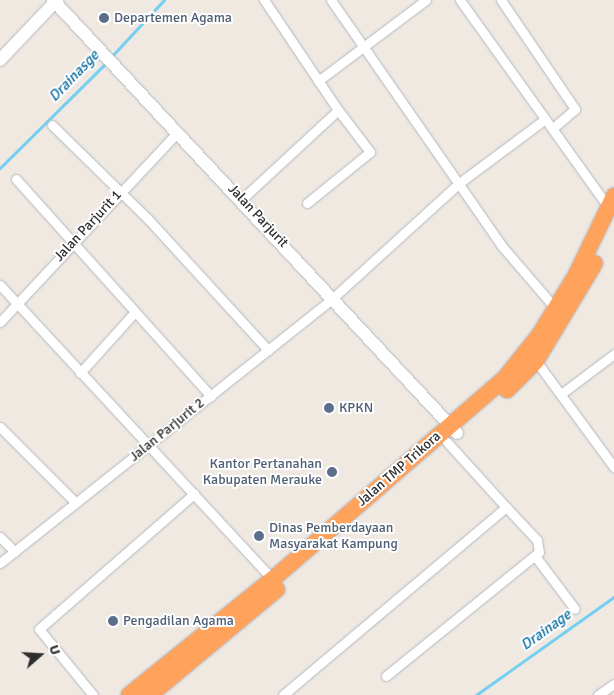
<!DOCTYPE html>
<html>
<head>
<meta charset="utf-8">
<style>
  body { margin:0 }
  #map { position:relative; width:614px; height:695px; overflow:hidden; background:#efe9e1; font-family:Signika,sans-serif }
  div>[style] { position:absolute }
  .stream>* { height:2.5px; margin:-1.25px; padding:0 1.25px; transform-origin:1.25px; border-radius:1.25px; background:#75cff0 }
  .roads { filter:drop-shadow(0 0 1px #b4b7c1) drop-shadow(0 0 1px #b4b7c1) }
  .street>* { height:9px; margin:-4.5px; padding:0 4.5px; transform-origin:4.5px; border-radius:4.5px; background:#fff }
  .secondary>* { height:12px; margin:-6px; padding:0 6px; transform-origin:6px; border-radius:6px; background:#fff }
  .highway>* { height:16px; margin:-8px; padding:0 8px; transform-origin:8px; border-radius:8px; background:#ffa35c }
  .dots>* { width:14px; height:14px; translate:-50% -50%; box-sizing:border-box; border:2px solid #fff; border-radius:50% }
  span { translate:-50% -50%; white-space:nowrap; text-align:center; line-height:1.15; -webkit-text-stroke:4px #fff; paint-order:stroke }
  .service-label { font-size:14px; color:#4e5e75 }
  .left { translate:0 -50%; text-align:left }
  .right { translate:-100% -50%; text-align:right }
  .street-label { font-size:14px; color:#2e2e2e }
  .water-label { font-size:15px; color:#0d6fa3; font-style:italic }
  .north { position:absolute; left:15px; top:630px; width:50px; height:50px; -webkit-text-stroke:4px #fff; paint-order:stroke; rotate:71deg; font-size:14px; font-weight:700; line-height:20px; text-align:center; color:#2e2e2e }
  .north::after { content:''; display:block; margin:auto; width:18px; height:22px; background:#2e2e2e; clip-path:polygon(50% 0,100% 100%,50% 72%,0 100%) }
</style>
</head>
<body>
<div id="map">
  <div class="stream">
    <div style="left:112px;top:56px;width:76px;rotate:-47.1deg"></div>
    <div style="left:0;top:168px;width:151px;rotate:-44.7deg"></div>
    <div style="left:476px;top:695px;width:169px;rotate:-35.4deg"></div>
  </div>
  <div class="roads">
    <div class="street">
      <div style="left:331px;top:0;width:298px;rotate:55.2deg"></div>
      <div style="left:501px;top:245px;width:83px;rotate:49.4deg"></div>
      <div style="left:460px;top:0;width:256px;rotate:54.4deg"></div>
      <div style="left:501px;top:0;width:132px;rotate:55.8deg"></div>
      <div style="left:575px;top:109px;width:30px;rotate:139deg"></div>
      <div style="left:318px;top:81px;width:135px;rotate:-36.9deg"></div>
      <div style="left:52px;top:125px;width:134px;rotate:44.4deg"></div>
      <div style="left:148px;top:219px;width:178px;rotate:47.5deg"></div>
      <div style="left:16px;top:179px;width:292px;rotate:48.1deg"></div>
      <div style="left:242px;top:199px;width:131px;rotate:-42.8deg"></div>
      <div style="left:338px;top:110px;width:133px;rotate:-123.9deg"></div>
      <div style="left:307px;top:203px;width:81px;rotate:-39deg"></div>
      <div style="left:370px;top:152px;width:53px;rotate:-127.3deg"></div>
      <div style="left:0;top:285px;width:405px;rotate:47.2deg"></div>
      <div style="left:0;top:322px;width:260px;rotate:-46.9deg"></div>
      <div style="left:536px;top:361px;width:132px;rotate:53.7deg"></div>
      <div style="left:80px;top:373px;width:81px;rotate:-48deg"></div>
      <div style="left:561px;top:394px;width:66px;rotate:-37deg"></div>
      <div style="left:0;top:427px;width:107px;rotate:45deg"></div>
      <div style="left:447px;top:442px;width:88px;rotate:47.8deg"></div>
      <div style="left:0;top:537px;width:21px;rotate:45deg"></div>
      <div style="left:535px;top:556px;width:66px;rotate:53deg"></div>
      <div style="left:0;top:563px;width:427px;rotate:-38.5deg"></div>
      <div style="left:334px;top:297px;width:168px;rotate:-42.3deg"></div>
      <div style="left:458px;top:184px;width:107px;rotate:-36.7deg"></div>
      <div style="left:93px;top:695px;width:85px;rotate:-129.3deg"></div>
      <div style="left:39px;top:629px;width:206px;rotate:-41.1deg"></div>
      <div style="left:283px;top:695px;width:292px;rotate:-40.1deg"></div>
      <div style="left:506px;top:507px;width:45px;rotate:46.8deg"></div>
      <div style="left:537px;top:540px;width:12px;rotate:81deg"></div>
      <div style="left:539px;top:552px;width:197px;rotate:141deg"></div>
      <div style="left:598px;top:695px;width:19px;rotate:-35deg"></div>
    </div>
    <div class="secondary">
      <div style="left:53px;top:0;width:592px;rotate:46.98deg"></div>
      <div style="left:0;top:60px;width:83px;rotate:-46.5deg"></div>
    </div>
    <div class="highway">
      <div style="left:507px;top:390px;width:41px;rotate:-45deg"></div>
      <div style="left:536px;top:361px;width:114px;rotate:-59deg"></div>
      <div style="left:129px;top:695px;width:185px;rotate:-38.9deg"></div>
      <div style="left:273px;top:579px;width:306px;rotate:-40.9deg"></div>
      <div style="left:504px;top:379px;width:58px;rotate:-51.3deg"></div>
      <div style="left:540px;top:334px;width:69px;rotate:-58.6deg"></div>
      <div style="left:576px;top:275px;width:88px;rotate:-64.3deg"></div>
      <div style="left:150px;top:695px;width:165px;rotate:-39.8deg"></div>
    </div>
  </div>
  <div class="dots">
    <div style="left:104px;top:18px;background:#5c6f8a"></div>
    <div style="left:329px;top:408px;background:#5c6f8a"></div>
    <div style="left:332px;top:472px;background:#5c6f8a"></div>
    <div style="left:259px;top:536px;background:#5c6f8a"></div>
    <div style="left:113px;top:621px;background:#5c6f8a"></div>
  </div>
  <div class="service-label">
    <span class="left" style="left:114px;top:18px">Departemen Agama</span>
    <span class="left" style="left:339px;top:408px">KPKN</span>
    <span class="right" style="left:322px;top:472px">Kantor Pertanahan<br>Kabupaten Merauke</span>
    <span class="left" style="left:269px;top:536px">Dinas Pemberdayaan<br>Masyarakat Kampung</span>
    <span class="left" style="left:123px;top:621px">Pengadilan Agama</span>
  </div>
  <div class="street-label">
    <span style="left:258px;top:216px;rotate:47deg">Jalan Parjurit</span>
    <span style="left:88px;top:226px;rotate:-47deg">Jalan Parjurit 1</span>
    <span style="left:167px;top:430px;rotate:-39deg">Jalan Parjurit 2</span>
    <span style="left:399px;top:469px;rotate:-41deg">Jalan TMP Trikora</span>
  </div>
  <div class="water-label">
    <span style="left:74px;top:76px;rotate:-46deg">Drainasge</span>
    <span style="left:546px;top:630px;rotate:-36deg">Drainage</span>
  </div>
  <div class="north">U</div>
</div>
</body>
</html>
